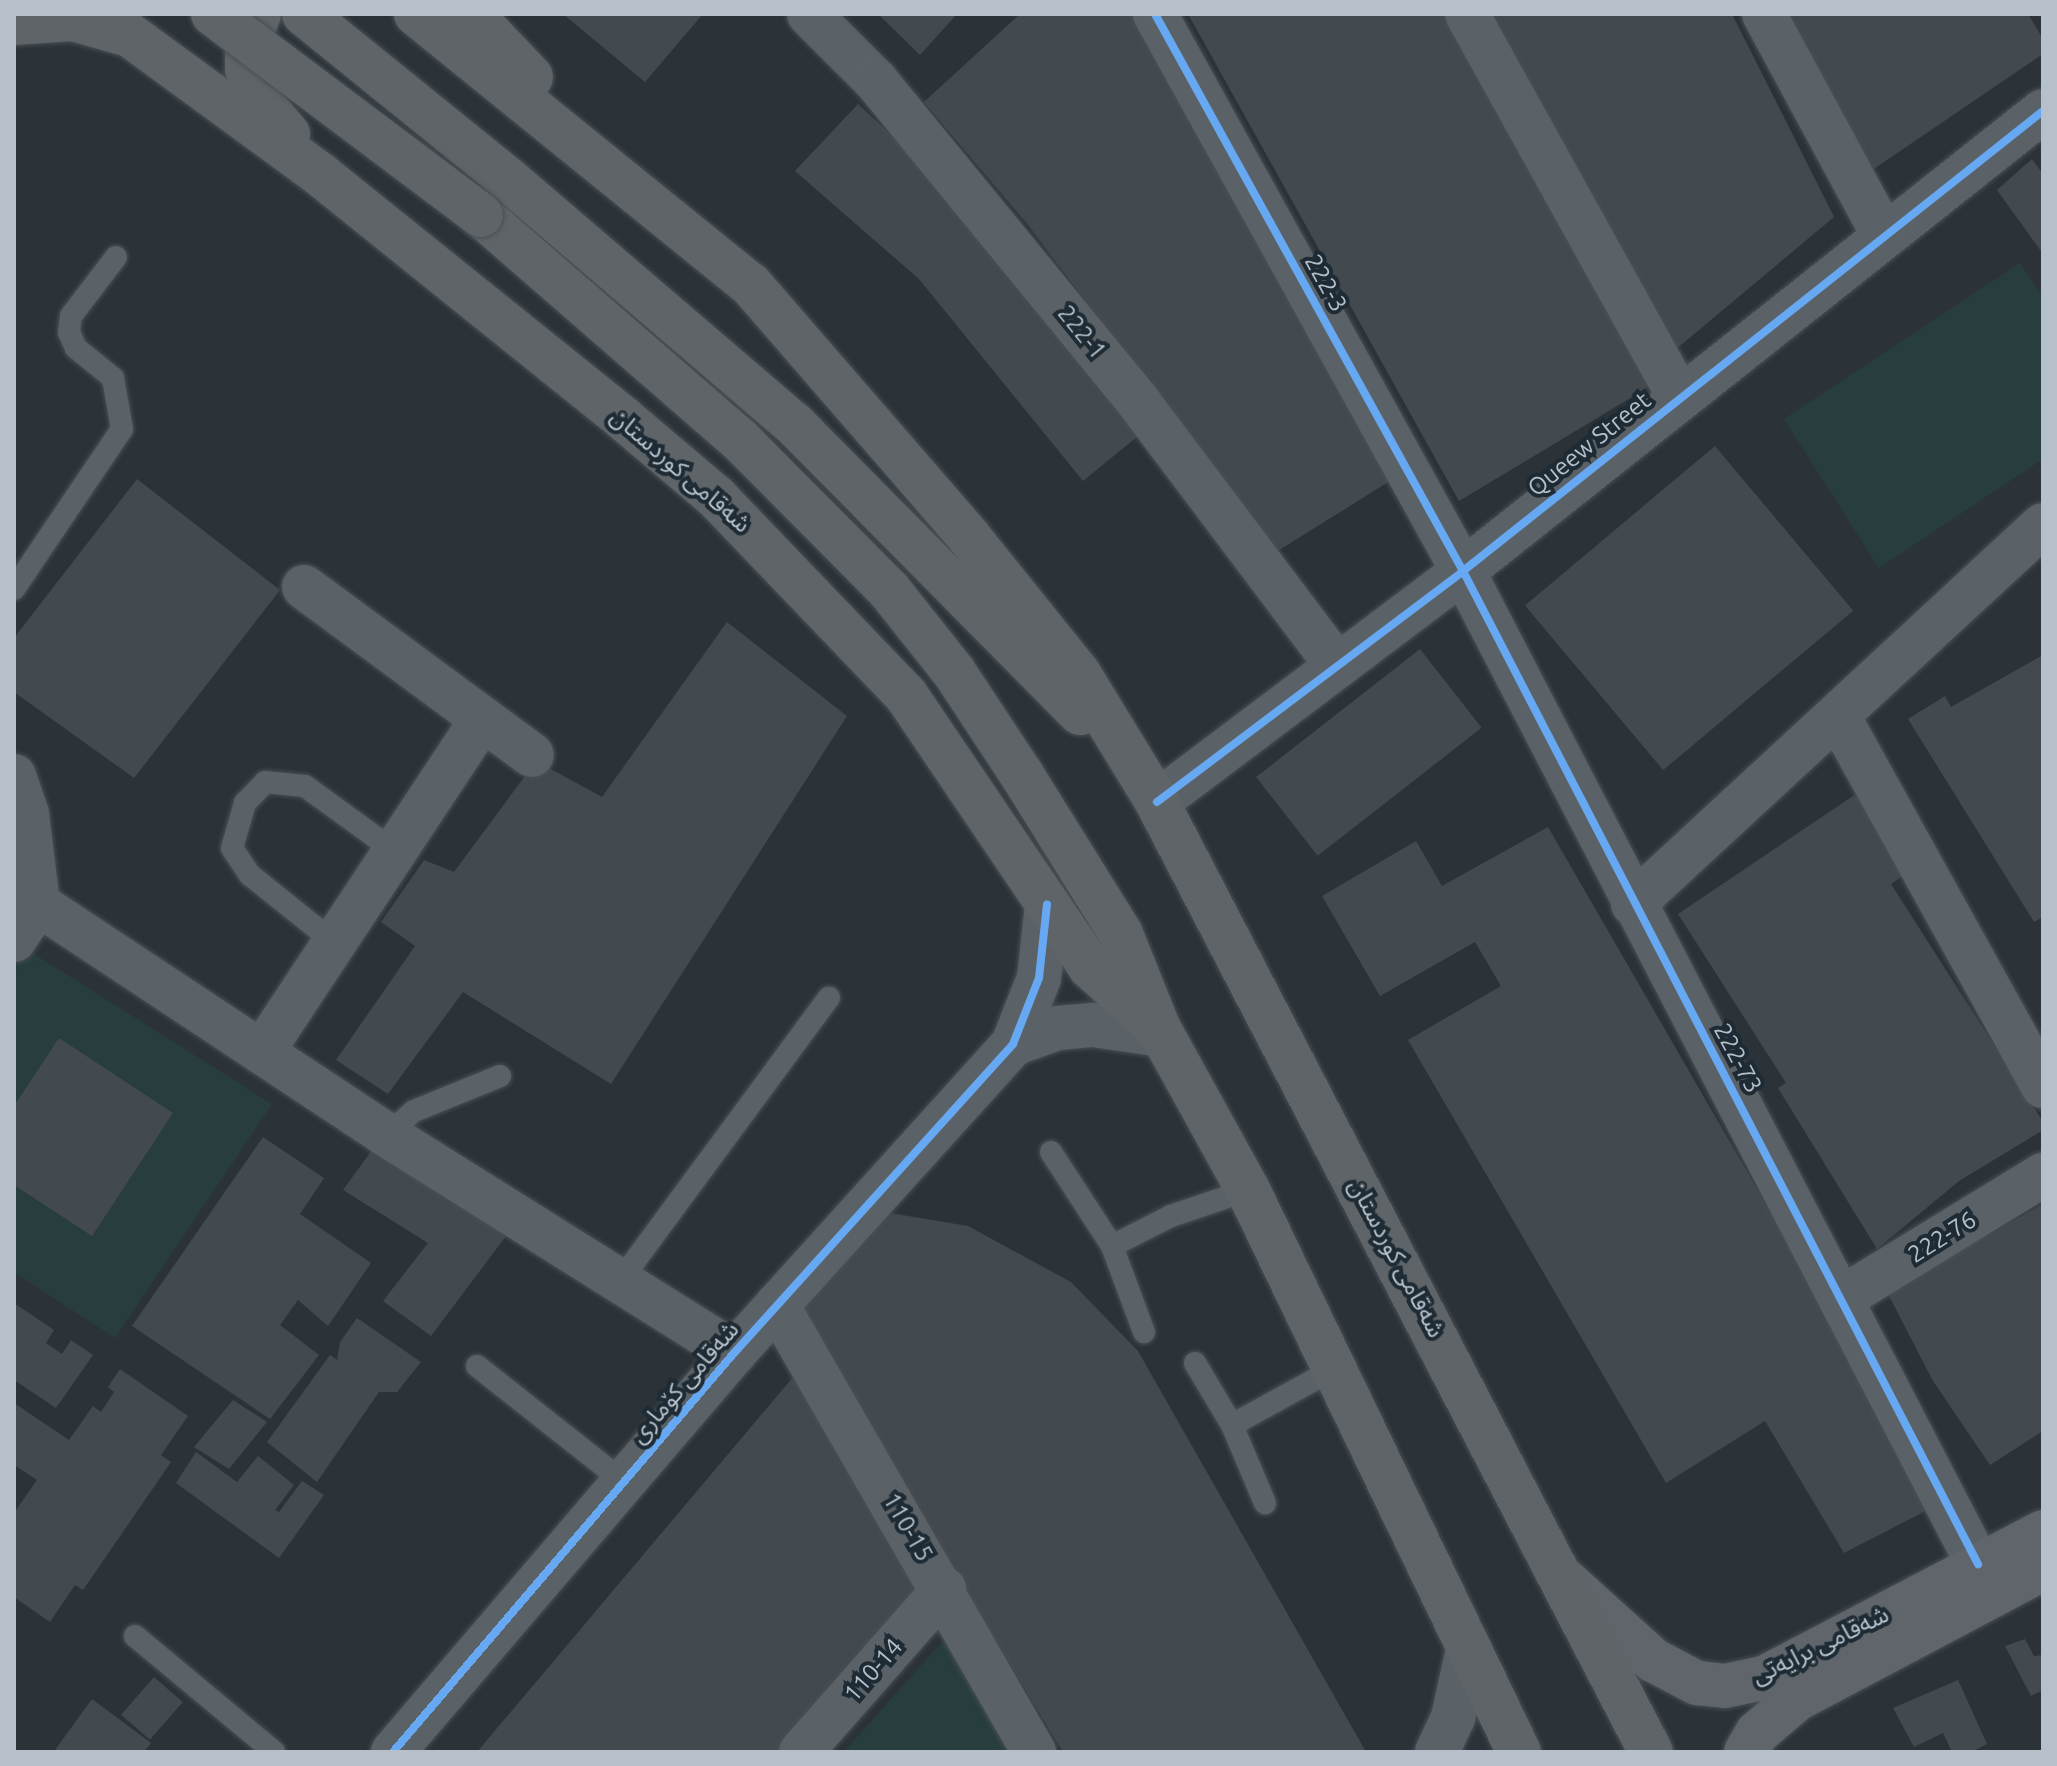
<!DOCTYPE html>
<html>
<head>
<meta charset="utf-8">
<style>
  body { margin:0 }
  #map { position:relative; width:2057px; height:1766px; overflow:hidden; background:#2b3339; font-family:Ubuntu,"Noto Sans Arabic",sans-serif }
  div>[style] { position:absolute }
  .green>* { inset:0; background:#283e3e }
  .building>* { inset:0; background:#434a4f; transform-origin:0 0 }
  .roads { filter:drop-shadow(0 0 2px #494f54) drop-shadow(0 0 2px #494f54) }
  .service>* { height:22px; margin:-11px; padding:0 11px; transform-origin:11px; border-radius:11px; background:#5b6267 }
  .minor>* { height:44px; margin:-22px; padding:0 22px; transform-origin:22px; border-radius:22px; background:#5b6267 }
  .tertiary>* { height:44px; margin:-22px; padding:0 22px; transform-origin:22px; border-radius:22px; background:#5b6267 }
  .secondary>* { height:44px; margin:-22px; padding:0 22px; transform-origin:22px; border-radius:22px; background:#60656c }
  .trunk>* { height:44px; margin:-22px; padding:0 22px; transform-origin:22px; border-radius:22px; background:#5e6468 }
  .bridges { filter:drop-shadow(0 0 2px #484f55) drop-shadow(0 0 2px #484f55) }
  .trunk-bridge>* { height:44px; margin:-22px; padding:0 22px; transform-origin:22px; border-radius:22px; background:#5e6468 }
  .cycleway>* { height:8px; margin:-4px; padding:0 4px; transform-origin:4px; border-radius:4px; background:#66a8f1 }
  span { translate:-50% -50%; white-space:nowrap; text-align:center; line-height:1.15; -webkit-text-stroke:8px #1e2b34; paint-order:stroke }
  .street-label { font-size:24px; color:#b5c0ca }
  .frame { position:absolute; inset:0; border:16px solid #b5c0ca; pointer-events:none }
</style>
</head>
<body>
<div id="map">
  <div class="green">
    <div style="clip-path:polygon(2020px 263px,2043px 297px,2043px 459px,1879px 568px,1784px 419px)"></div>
    <div style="clip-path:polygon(26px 949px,272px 1104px,115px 1338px,14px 1272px,14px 967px)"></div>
    <div style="clip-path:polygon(944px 1640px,1012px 1752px,844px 1752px)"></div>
  </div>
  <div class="building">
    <div style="clip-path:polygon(563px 14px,703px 14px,645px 82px)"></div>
    <div style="clip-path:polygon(878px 14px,957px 14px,920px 55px)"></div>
    <div style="clip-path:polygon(1020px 14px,1137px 14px,1398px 476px,1276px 552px,1028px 225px,924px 102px)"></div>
    <div style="clip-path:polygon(1188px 14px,1444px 14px,1652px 385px,1459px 501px)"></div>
    <div style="clip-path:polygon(1490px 14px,1732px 14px,1834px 217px,1675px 350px)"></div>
    <div style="clip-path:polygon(1776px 14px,2028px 14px,2043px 39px,2043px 54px,1862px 177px)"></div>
    <div style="clip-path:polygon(858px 104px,981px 219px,1154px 423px,1083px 481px,919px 279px,795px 171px)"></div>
    <div style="clip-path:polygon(2032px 159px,2043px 174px,2043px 254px,1997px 190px)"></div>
    <div style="left:1715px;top:446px;width:215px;height:248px;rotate:50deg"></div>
    <div style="clip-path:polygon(137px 479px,280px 590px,134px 778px,14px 692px,14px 638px)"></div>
    <div style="clip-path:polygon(727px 622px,847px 716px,611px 1084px,463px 992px,388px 1094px,336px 1060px,415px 946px,381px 922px,424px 860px,454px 872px,536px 761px,602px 797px)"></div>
    <div style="left:1420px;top:649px;width:100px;height:208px;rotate:52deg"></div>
    <div style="clip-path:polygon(2043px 655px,2043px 917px,2034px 922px,1908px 719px,1945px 696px,1951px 707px)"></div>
    <div style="clip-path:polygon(1856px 794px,1907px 873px,1891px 884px,2043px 1122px,2043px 1130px,1959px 1181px,1877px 1249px,1778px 1088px,1786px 1083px,1678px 914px)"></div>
    <div style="clip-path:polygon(1548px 827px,1939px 1504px,1844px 1553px,1765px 1421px,1666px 1483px,1408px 1040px,1501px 986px,1475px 942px,1380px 996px,1322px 896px,1416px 841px,1442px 886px)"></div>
    <div style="clip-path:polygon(59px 1038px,173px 1113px,92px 1236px,14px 1185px,14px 1106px)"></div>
    <div style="clip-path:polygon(263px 1137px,324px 1178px,300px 1214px,371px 1263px,328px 1326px,298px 1300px,280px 1325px,319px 1355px,270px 1419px,132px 1326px)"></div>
    <div style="clip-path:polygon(375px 1146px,512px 1228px,431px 1336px,383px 1301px,428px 1243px,343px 1190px)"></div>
    <div style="clip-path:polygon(2043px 1204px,2043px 1431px,1990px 1465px,1933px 1381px,1887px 1292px)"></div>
    <div style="clip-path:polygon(884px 1212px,968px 1226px,1071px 1282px,1138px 1351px,1366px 1752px,1063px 1752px,794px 1308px)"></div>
    <div style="clip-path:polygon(14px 1303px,54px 1330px,46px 1343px,62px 1354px,71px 1340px,93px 1355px,56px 1408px,14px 1380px)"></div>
    <div style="clip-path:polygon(357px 1318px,421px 1362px,397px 1392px,379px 1392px,317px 1482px,267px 1442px,330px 1355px,337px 1360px,340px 1342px)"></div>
    <div style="clip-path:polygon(120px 1369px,188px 1416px,161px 1455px,171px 1462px,83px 1590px,75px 1585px,50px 1622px,14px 1597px,14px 1513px,37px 1480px,14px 1465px,14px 1403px,69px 1440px,93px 1406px,101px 1412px,114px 1392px,108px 1387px)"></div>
    <div style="clip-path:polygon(799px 1370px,924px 1583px,784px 1752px,477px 1752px)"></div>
    <div style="clip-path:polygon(233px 1400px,267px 1422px,229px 1469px,194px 1447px)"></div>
    <div style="clip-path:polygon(196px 1452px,237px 1482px,258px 1456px,294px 1485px,275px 1510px,279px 1512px,302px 1481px,324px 1495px,279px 1558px,176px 1483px)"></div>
    <div style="clip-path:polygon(2025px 1639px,2034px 1656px,2043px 1655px,2043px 1690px,2031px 1696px,2005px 1646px)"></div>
    <div style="left:154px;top:1677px;width:38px;height:50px;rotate:41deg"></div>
    <div style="clip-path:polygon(1958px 1680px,1987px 1744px,1972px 1752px,1952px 1752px,1943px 1733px,1914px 1747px,1893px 1708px)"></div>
    <div style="clip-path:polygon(92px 1699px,151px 1743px,144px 1752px,55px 1750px)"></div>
  </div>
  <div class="roads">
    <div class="service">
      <div style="left:14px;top:589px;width:193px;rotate:-56deg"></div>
      <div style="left:122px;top:429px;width:52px;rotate:-100deg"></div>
      <div style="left:113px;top:378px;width:48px;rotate:-141deg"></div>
      <div style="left:76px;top:348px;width:17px;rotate:-114deg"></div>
      <div style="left:69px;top:332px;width:16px;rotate:-83deg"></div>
      <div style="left:71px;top:316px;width:74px;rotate:-52.7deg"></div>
      <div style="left:335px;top:943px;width:109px;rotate:-141.3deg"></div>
      <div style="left:250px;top:875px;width:32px;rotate:-124deg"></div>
      <div style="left:232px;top:848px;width:47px;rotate:-73.9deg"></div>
      <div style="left:245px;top:803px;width:29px;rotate:-46deg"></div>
      <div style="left:265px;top:782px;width:40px;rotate:5.7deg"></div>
      <div style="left:305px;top:786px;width:112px;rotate:36deg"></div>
      <div style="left:387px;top:1135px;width:36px;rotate:-42deg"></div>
      <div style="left:414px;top:1111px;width:93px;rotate:-22.1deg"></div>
      <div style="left:1051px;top:1152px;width:112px;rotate:57deg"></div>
      <div style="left:1112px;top:1246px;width:92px;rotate:69.6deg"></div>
      <div style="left:1112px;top:1246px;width:66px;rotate:-27deg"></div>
      <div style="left:1171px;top:1216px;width:81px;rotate:-18.7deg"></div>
      <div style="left:620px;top:1281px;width:352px;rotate:-53.6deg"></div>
      <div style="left:1195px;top:1363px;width:72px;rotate:59.2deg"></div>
      <div style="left:1232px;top:1425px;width:85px;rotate:67.1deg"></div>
      <div style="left:477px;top:1366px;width:187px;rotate:38.3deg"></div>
      <div style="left:1232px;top:1425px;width:116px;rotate:-28.8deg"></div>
      <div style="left:135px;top:1636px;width:181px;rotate:39.8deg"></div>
    </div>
    <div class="minor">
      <div style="left:809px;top:14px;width:95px;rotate:45deg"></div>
      <div style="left:876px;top:81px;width:417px;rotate:50.7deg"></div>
      <div style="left:1140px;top:404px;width:327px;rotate:53deg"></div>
      <div style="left:1155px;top:14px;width:636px;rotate:61.06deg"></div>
      <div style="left:1463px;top:571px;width:1119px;rotate:62.59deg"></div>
      <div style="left:1467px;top:14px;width:438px;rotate:61deg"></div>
      <div style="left:1764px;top:14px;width:252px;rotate:61.6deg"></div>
      <div style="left:304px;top:587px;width:283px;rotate:36.4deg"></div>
      <div style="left:1839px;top:718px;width:421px;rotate:61deg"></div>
      <div style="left:14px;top:776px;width:40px;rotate:71.1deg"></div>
      <div style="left:27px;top:814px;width:91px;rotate:83deg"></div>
      <div style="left:38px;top:904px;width:419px;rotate:33.5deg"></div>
      <div style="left:387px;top:1135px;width:410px;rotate:32.1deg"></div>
      <div style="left:1633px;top:904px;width:558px;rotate:-42.75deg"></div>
      <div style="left:14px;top:940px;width:43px;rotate:-56.3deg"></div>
      <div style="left:262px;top:1052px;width:399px;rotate:-56.5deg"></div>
      <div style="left:1842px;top:1298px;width:236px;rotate:-31.5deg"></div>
      <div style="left:777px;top:1305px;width:516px;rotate:60.1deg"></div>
      <div style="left:801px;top:1752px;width:217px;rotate:-48.7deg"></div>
    </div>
    <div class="tertiary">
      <div style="left:1157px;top:802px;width:383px;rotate:-37deg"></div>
      <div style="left:1463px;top:571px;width:740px;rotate:-38.42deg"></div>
      <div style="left:1013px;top:1044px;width:48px;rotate:-19.6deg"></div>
      <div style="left:1058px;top:1028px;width:35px;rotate:-5deg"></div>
      <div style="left:1093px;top:1025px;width:70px;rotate:8.2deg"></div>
      <div style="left:393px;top:1752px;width:525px;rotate:-49.48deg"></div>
      <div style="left:734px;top:1353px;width:416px;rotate:-47.9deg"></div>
      <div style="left:1013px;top:1044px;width:71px;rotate:-68.5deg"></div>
      <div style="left:1039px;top:978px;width:74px;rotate:-83.8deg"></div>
      <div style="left:1437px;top:1752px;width:38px;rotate:-65deg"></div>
      <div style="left:1453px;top:1718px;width:71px;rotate:-77.7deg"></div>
    </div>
    <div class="secondary">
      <div style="left:1567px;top:1582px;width:116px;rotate:42.2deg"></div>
      <div style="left:1653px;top:1660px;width:50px;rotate:27.6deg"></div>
      <div style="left:1697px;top:1683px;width:28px;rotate:6deg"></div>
      <div style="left:1725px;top:1686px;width:40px;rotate:-12deg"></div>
      <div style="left:1764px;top:1678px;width:315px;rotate:-27.6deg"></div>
      <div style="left:1746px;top:1752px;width:22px;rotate:-60deg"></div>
      <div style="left:1757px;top:1733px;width:52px;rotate:-40.4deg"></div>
      <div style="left:1797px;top:1699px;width:278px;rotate:-27.9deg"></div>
    </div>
    <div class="trunk">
      <div style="left:101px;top:14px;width:274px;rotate:36.2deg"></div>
      <div style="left:322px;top:176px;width:388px;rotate:38.8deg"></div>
      <div style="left:624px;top:419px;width:121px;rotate:40.3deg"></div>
      <div style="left:716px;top:497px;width:274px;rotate:46.2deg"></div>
      <div style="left:906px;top:695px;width:328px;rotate:55.9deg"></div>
      <div style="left:1090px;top:967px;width:91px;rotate:41.4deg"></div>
      <div style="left:1158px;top:1027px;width:186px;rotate:61.1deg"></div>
      <div style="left:1248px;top:1190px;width:624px;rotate:64.26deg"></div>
      <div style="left:259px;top:14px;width:34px;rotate:111deg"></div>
      <div style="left:247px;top:46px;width:23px;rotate:90deg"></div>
      <div style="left:247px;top:69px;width:36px;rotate:67deg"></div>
      <div style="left:261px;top:102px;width:42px;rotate:49.8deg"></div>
      <div style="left:304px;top:14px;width:264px;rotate:39deg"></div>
      <div style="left:509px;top:180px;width:374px;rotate:40.6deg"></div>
      <div style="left:793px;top:423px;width:408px;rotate:45.3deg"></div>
      <div style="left:416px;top:14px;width:429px;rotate:39deg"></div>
      <div style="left:750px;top:284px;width:335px;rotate:49.1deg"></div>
      <div style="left:969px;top:537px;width:176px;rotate:51.2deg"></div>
      <div style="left:1079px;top:674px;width:150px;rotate:58.6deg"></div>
      <div style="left:1157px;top:802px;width:1071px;rotate:62.53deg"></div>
      <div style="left:471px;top:14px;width:87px;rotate:46.4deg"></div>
      <div style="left:14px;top:23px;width:59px;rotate:-3.9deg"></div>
      <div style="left:73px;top:19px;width:58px;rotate:15.9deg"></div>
      <div style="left:481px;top:215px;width:342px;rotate:41deg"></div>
      <div style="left:739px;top:439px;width:213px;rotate:45.2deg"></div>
      <div style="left:889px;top:590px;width:105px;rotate:51.6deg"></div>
      <div style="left:954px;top:672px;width:123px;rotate:56.6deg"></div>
      <div style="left:1022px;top:775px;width:187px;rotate:58.1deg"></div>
      <div style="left:1121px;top:934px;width:92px;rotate:68.2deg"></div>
    </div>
  </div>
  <div class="bridges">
    <div class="trunk-bridge">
      <div style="left:213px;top:14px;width:335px;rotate:36.9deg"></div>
    </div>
  </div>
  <div class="cycleway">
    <div style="left:1155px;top:14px;width:636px;rotate:61.06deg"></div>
    <div style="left:1463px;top:571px;width:1119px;rotate:62.59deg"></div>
    <div style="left:1157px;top:802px;width:383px;rotate:-37deg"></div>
    <div style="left:1463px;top:571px;width:740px;rotate:-38.42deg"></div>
    <div style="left:393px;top:1752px;width:525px;rotate:-49.48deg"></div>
    <div style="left:734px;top:1353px;width:416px;rotate:-47.9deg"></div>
    <div style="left:1013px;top:1044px;width:71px;rotate:-68.5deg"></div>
    <div style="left:1039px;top:978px;width:74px;rotate:-83.8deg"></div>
  </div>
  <div class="street-label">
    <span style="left:1326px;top:283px;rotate:61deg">222-3</span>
    <span style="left:1082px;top:332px;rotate:51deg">222-1</span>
    <span style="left:1589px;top:444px;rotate:-39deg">Queew Street</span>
    <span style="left:681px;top:470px;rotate:41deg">شەقامی کوردستان</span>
    <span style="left:1738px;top:1058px;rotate:62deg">222-73</span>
    <span style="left:1942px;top:1237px;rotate:-32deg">222-76</span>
    <span style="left:1397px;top:1258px;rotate:62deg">شەقامی کوردستان</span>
    <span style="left:684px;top:1382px;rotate:-49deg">شەقامی کۆماری</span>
    <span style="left:908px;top:1527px;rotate:60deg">110-15</span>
    <span style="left:1820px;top:1645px;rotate:-26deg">شەقامی برایەتی</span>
    <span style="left:873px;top:1670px;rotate:-49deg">110-14</span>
  </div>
  <div class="frame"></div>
</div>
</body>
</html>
